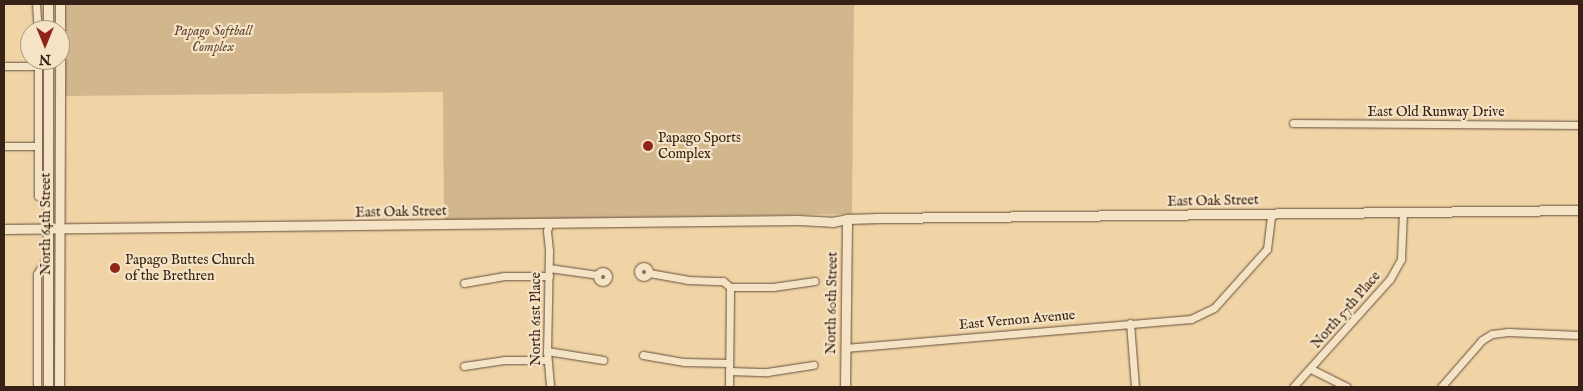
<!DOCTYPE html>
<html>
<head>
<meta charset="utf-8">
<style>
  body { margin:0 }
  #map { position:relative; width:1583px; height:391px; overflow:hidden; background:#f0d4a6; font-family:"IM FELL English",serif }
  div>[style] { position:absolute }
  .green>* { inset:0; background:#d1b68e }
  .roads { filter:drop-shadow(0 0 1px #664e3a) drop-shadow(0 0 1px #664e3a) }
  .street>* { height:7px; margin:-3.5px; padding:0 3.5px; transform-origin:3.5px; border-radius:3.5px; background:#f5e3c5 }
  .street>.ring { margin:-3.5px; padding:0; box-sizing:content-box; background:none; border:7px solid #f5e3c5; border-radius:50% }
  .secondary>* { height:9px; margin:-4.5px; padding:0 4.5px; transform-origin:4.5px; border-radius:4.5px; background:#f5e3c5 }
  .dots>* { width:14px; height:14px; translate:-50% -50%; box-sizing:border-box; border:2px solid #f5e3c5; border-radius:50% }
  span { translate:-50% -50%; white-space:nowrap; text-align:center; line-height:1.15; -webkit-text-stroke:4.5px #f5e3c5; paint-order:stroke }
  .park-label { font-size:14px; color:#5e4634; font-style:italic }
  .street-label { font-size:14px; color:#382116 }
  .poi-label { font-size:14px; color:#382116 }
  .left { translate:0 -50%; text-align:left }
  .frame { position:absolute; inset:0; border:5px solid #382116; pointer-events:none }
  .north { position:absolute; left:20px; top:20px; width:50px; height:50px; box-sizing:border-box; background:#f5e3c5; border:1px solid #a9957f; border-radius:50%; rotate:180deg; font-size:14px; font-weight:700; line-height:20px; text-align:center; color:#382116 }
  .north::after { content:''; display:block; margin:auto; width:18px; height:22px; background:#8f2418; clip-path:polygon(50% 0,100% 100%,50% 72%,0 100%) }
</style>
</head>
<body>
<div id="map">
  <div class="green">
    <div style="clip-path:polygon(64px 4px,854px 4px,852px 214px,444px 220px,443px 92px,64px 96px)"></div>
  </div>
  <div class="roads">
    <div class="street">
      <div style="left:36px;top:4px;width:26px;rotate:86deg"></div>
      <div style="left:38px;top:60px;width:136px;rotate:90deg"></div>
      <div style="left:4px;top:66px;width:34px"></div>
      <div style="left:1293px;top:123px;width:286px;rotate:0.4deg"></div>
      <div style="left:4px;top:146px;width:34px"></div>
      <div style="left:549px;top:224px;width:7px;rotate:106deg"></div>
      <div style="left:547px;top:231px;width:20px;rotate:84deg"></div>
      <div style="left:549px;top:251px;width:100px;rotate:91.1deg"></div>
      <div style="left:547px;top:351px;width:36px;rotate:85deg"></div>
      <div class="ring" style="left:638.5px;top:266.5px;width:4px;height:4px"></div>
      <div style="left:549px;top:268px;width:49px;rotate:8.1deg"></div>
      <div class="ring" style="left:597.5px;top:271.5px;width:4px;height:4px"></div>
      <div style="left:649px;top:273px;width:39px;rotate:10deg"></div>
      <div style="left:687px;top:280px;width:36px;rotate:2deg"></div>
      <div style="left:723px;top:281px;width:9px;rotate:41deg"></div>
      <div style="left:730px;top:287px;width:43px"></div>
      <div style="left:773px;top:287px;width:42px;rotate:-8.1deg"></div>
      <div style="left:464px;top:283px;width:41px;rotate:-9.9deg"></div>
      <div style="left:504px;top:276px;width:45px"></div>
      <div style="left:1130px;top:323px;width:64px;rotate:85.5deg"></div>
      <div style="left:845px;top:348px;width:347px;rotate:-4.8deg"></div>
      <div style="left:1191px;top:319px;width:25px;rotate:-26deg"></div>
      <div style="left:1214px;top:308px;width:79px;rotate:-48.1deg"></div>
      <div style="left:1267px;top:249px;width:35px;rotate:-83deg"></div>
      <div style="left:547px;top:351px;width:57px;rotate:9.1deg"></div>
      <div style="left:643px;top:355px;width:42px;rotate:9.7deg"></div>
      <div style="left:684px;top:362px;width:45px;rotate:1.3deg"></div>
      <div style="left:464px;top:366px;width:40px;rotate:-8.5deg"></div>
      <div style="left:504px;top:360px;width:43px"></div>
      <div style="left:1311px;top:369px;width:40px;rotate:26.6deg"></div>
      <div style="left:729px;top:371px;width:38px;rotate:2deg"></div>
      <div style="left:767px;top:372px;width:47px;rotate:-8.7deg"></div>
      <div style="left:37px;top:387px;width:113px;rotate:-90deg"></div>
      <div style="left:37px;top:274px;width:21px;rotate:-59deg"></div>
      <div style="left:729px;top:387px;width:100px;rotate:-89.4deg"></div>
      <div style="left:1293px;top:387px;width:145px;rotate:-48.1deg"></div>
      <div style="left:1390px;top:279px;width:23px;rotate:-61deg"></div>
      <div style="left:1401px;top:259px;width:47px;rotate:-87.6deg"></div>
      <div style="left:1441px;top:387px;width:62px;rotate:-48.9deg"></div>
      <div style="left:1482px;top:340px;width:12px;rotate:-31deg"></div>
      <div style="left:1492px;top:334px;width:16px;rotate:-7deg"></div>
      <div style="left:1508px;top:332px;width:71px;rotate:2.4deg"></div>
    </div>
    <div class="secondary">
      <div style="left:48px;top:4px;width:26px;rotate:90deg"></div>
      <div style="left:60px;top:4px;width:26px;rotate:90deg"></div>
      <div style="left:4px;top:229px;width:794px;rotate:-0.65deg"></div>
      <div style="left:798px;top:220px;width:34px;rotate:3deg"></div>
      <div style="left:832px;top:222px;width:15px;rotate:-11deg"></div>
      <div style="left:847px;top:219px;width:32px;rotate:-2deg"></div>
      <div style="left:879px;top:218px;width:700px;rotate:-0.65deg"></div>
      <div style="left:48px;top:387px;width:327px;rotate:-90deg"></div>
      <div style="left:59px;top:387px;width:327px;rotate:-89.8deg"></div>
      <div style="left:845px;top:387px;width:168px;rotate:-89.3deg"></div>
    </div>
  </div>
  <div class="dots">
    <div style="left:648px;top:146px;background:#8f2418"></div>
    <div style="left:115px;top:268px;background:#8f2418"></div>
  </div>
  <div class="park-label">
    <span style="left:213px;top:39px">Papago Softball<br>Complex</span>
  </div>
  <div class="street-label">
    <span style="left:1436px;top:112px">East Old Runway Drive</span>
    <span style="left:1213px;top:201px;rotate:-1deg">East Oak Street</span>
    <span style="left:401px;top:212px;rotate:-1deg">East Oak Street</span>
    <span style="left:46px;top:224px;rotate:-90deg">North 64th Street</span>
    <span style="left:832px;top:303px;rotate:-89deg">North 60th Street</span>
    <span style="left:1346px;top:310px;rotate:-49deg">North 57th Place</span>
    <span style="left:536px;top:319px;rotate:-90deg">North 61st Place</span>
    <span style="left:1017px;top:320px;rotate:-5deg">East Vernon Avenue</span>
  </div>
  <div class="poi-label">
    <span class="left" style="left:658px;top:146px">Papago Sports<br>Complex</span>
    <span class="left" style="left:125px;top:268px">Papago Buttes Church<br>of the Brethren</span>
  </div>
  <div class="frame"></div>
  <div class="north">N</div>
</div>
</body>
</html>
